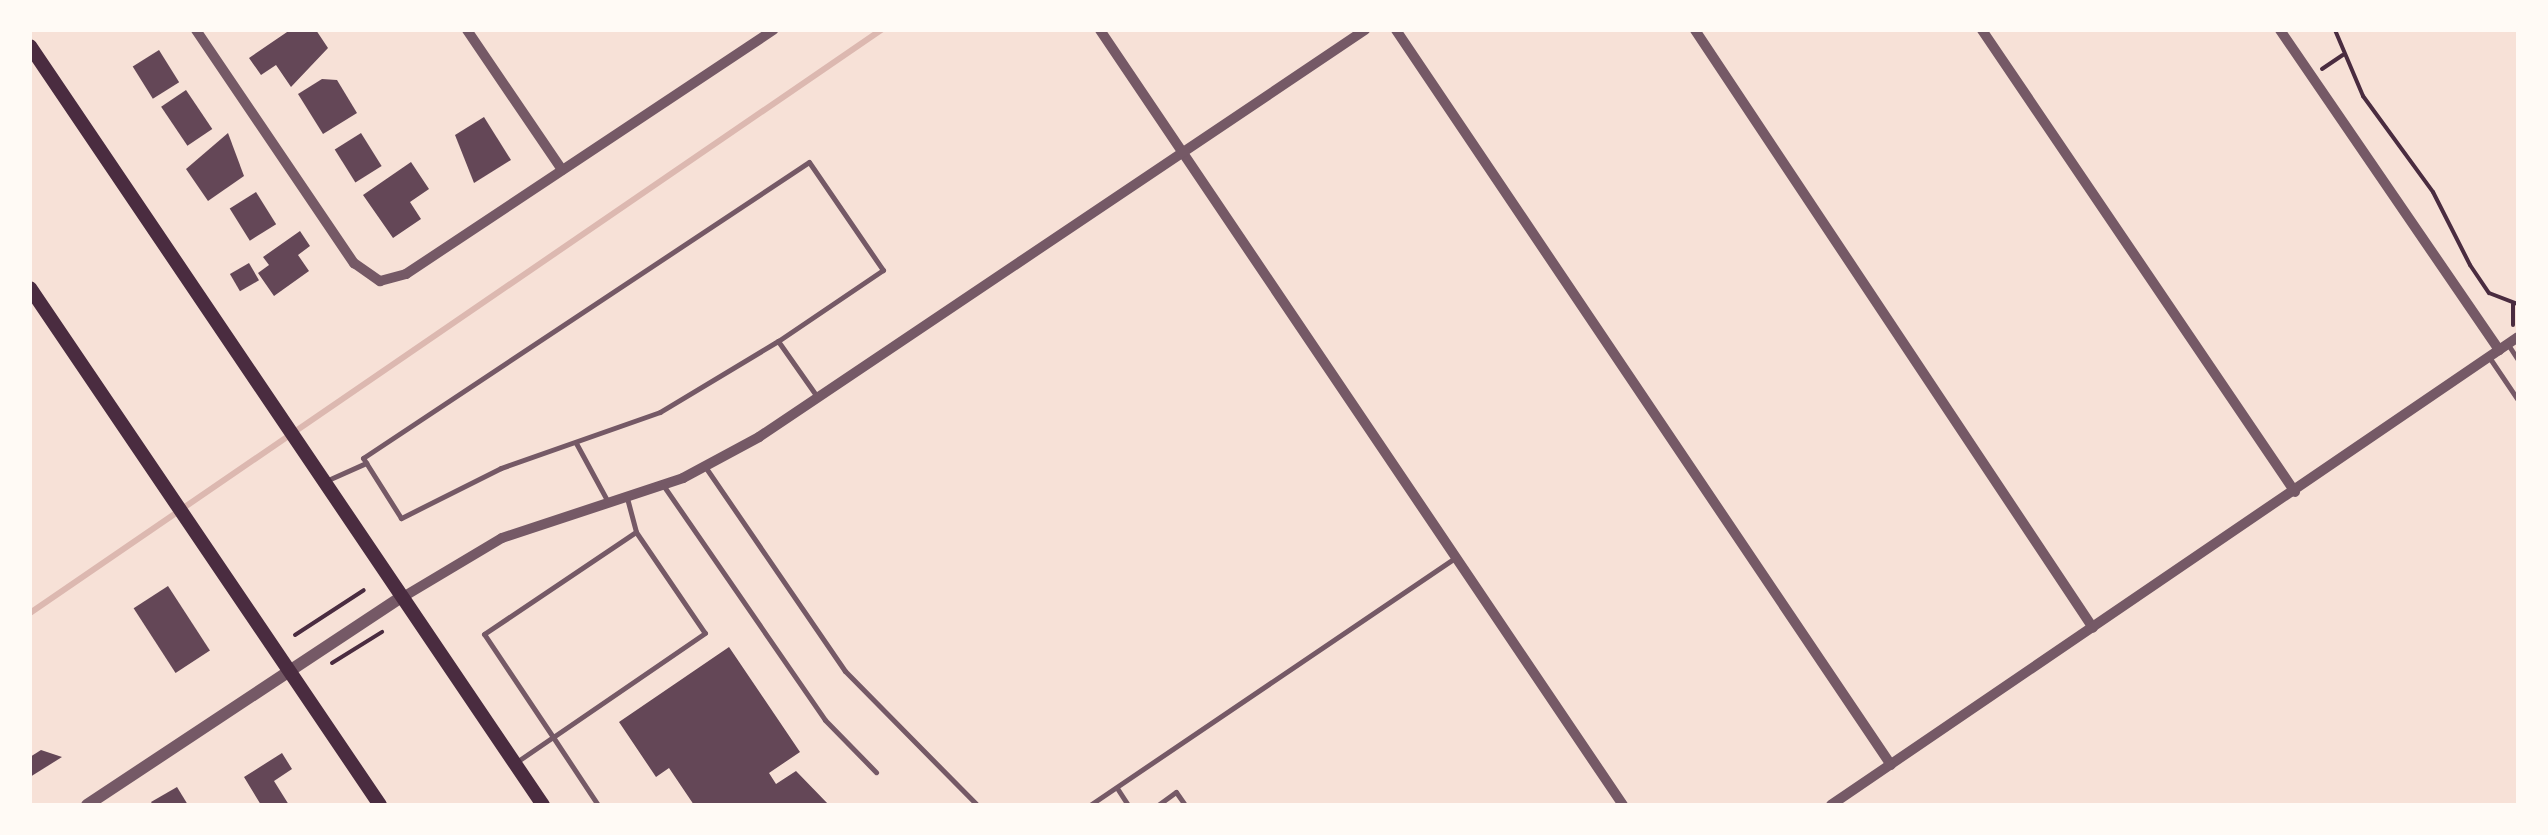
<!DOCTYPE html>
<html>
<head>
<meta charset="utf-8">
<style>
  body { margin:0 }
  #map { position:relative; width:2548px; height:835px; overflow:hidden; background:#f7e1d7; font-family:"Fira Sans",sans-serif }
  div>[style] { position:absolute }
  .stream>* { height:6px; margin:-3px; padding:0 3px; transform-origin:3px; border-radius:3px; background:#dcb8b0 }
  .building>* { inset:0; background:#644757; transform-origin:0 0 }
  .path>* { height:4px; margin:-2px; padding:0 2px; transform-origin:2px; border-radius:2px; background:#4a2c40 }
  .service>* { height:5px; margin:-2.5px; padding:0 2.5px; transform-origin:2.5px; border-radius:2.5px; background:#755966 }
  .minor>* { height:10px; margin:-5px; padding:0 5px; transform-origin:5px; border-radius:5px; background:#755966 }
  .tertiary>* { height:12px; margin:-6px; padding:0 6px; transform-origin:6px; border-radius:6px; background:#755966 }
  .secondary>* { height:14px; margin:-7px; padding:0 7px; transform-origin:7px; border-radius:7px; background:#4a2c40 }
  span { translate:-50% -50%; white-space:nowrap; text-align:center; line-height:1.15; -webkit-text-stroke:8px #fffaf5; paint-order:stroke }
  .frame { position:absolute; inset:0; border:32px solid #fffaf5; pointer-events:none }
</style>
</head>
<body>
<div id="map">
  <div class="stream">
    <div style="left:30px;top:613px;width:1032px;rotate:-34.41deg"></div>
  </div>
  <div class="building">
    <div style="clip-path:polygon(290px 30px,316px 30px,328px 48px,291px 87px,276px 65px,261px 75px,249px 58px)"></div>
    <div style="left:159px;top:50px;width:38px;height:31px;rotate:58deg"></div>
    <div style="clip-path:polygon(322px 79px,337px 80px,357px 113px,323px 134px,298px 94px)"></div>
    <div style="left:186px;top:90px;width:47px;height:30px;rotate:56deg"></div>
    <div style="clip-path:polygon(484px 117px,511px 160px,474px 183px,455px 135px)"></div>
    <div style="clip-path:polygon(228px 133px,244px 176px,208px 201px,186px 169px)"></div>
    <div style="left:361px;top:133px;width:39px;height:31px;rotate:58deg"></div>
    <div style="clip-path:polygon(411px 162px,429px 189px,410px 202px,421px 219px,393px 238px,363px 195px)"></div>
    <div style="left:256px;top:192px;width:38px;height:31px;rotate:58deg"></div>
    <div style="clip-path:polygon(300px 231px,310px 246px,298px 255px,309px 271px,274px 296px,258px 273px,269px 265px,263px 257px)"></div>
    <div style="left:249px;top:263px;width:20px;height:22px;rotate:60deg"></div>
    <div style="left:168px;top:586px;width:77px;height:41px;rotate:57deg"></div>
    <div style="clip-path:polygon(729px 647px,800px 752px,769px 773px,776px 784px,796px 771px,829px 805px,694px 805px,669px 768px,656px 777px,619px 722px)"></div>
    <div style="clip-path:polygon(41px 750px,62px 757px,30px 777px,30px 757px)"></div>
    <div style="clip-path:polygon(282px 753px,292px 769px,274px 781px,289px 805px,261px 805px,244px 777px)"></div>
    <div style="clip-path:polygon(177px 787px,188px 805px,153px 805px,151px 802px)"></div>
  </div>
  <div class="path">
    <div style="left:2335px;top:30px;width:72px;rotate:67deg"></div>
    <div style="left:2363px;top:96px;width:119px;rotate:53.9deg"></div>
    <div style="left:2433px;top:192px;width:82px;rotate:63.1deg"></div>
    <div style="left:2470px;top:265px;width:34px;rotate:56deg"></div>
    <div style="left:2489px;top:293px;width:31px;rotate:21deg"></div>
    <div style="left:2322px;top:69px;width:25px;rotate:-34deg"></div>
    <div style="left:2513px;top:325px;width:21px;rotate:-90deg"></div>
    <div style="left:295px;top:635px;width:82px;rotate:-33.1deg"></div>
    <div style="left:332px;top:663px;width:59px;rotate:-31.8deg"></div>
  </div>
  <div class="service">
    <div style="left:778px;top:341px;width:138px;rotate:149deg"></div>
    <div style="left:660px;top:412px;width:169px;rotate:160.6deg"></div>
    <div style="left:501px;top:468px;width:112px;rotate:153.4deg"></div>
    <div style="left:401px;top:518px;width:71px;rotate:-122.3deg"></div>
    <div style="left:363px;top:458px;width:535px;rotate:-33.57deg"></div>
    <div style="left:809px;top:162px;width:131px;rotate:55.6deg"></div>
    <div style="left:883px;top:270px;width:127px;rotate:145.9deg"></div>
    <div style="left:778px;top:341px;width:66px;rotate:54.9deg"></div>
    <div style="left:2509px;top:346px;width:17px;rotate:57deg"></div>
    <div style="left:2489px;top:357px;width:52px;rotate:56deg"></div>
    <div style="left:576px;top:443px;width:67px;rotate:61.5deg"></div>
    <div style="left:706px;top:468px;width:246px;rotate:55.6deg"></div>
    <div style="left:845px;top:671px;width:188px;rotate:45.4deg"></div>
    <div style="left:2518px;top:471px;width:17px;rotate:90deg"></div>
    <div style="left:328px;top:480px;width:42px;rotate:-24.1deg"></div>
    <div style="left:663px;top:485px;width:285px;rotate:55.4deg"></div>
    <div style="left:825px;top:720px;width:73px;rotate:45.6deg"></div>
    <div style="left:627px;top:498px;width:35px;rotate:75deg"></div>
    <div style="left:636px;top:532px;width:122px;rotate:55.7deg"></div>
    <div style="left:705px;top:633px;width:184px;rotate:145.6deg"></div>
    <div style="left:553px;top:737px;width:124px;rotate:-123.8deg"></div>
    <div style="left:484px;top:634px;width:183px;rotate:-33.9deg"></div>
    <div style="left:515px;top:763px;width:46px;rotate:-34.4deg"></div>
    <div style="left:553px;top:737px;width:82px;rotate:56.5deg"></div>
    <div style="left:1117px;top:788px;width:20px;rotate:57deg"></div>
    <div style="left:1090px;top:805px;width:439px;rotate:-34.1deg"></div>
    <div style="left:1158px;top:805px;width:22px;rotate:-36deg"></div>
    <div style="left:1176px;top:792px;width:16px;rotate:55deg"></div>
  </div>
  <div class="minor">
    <div style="left:196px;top:30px;width:282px;rotate:55.9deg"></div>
    <div style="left:354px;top:263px;width:32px;rotate:35deg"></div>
    <div style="left:380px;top:281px;width:27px;rotate:-15deg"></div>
    <div style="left:406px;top:274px;width:441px;rotate:-33.6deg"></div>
    <div style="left:467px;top:30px;width:169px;rotate:55.8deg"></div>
    <div style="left:1100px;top:30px;width:935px;rotate:55.99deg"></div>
    <div style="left:1396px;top:30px;width:886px;rotate:56.04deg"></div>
    <div style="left:1695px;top:30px;width:718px;rotate:56.35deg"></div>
    <div style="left:1982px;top:30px;width:558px;rotate:55.88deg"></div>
    <div style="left:2280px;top:30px;width:388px;rotate:55.6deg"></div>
    <div style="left:398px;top:600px;width:121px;rotate:-30.8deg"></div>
    <div style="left:502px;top:538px;width:191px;rotate:-18.3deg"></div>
    <div style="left:683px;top:478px;width:86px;rotate:-28.3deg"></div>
    <div style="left:759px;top:437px;width:730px;rotate:-33.89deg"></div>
    <div style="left:1831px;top:805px;width:831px;rotate:-34.26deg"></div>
  </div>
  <div class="tertiary">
    <div style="left:87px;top:805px;width:372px;rotate:-33.5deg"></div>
  </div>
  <div class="secondary">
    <div style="left:30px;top:46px;width:916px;rotate:55.95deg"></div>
    <div style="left:30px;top:288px;width:624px;rotate:55.9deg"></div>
  </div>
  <div class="frame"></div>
</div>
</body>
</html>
